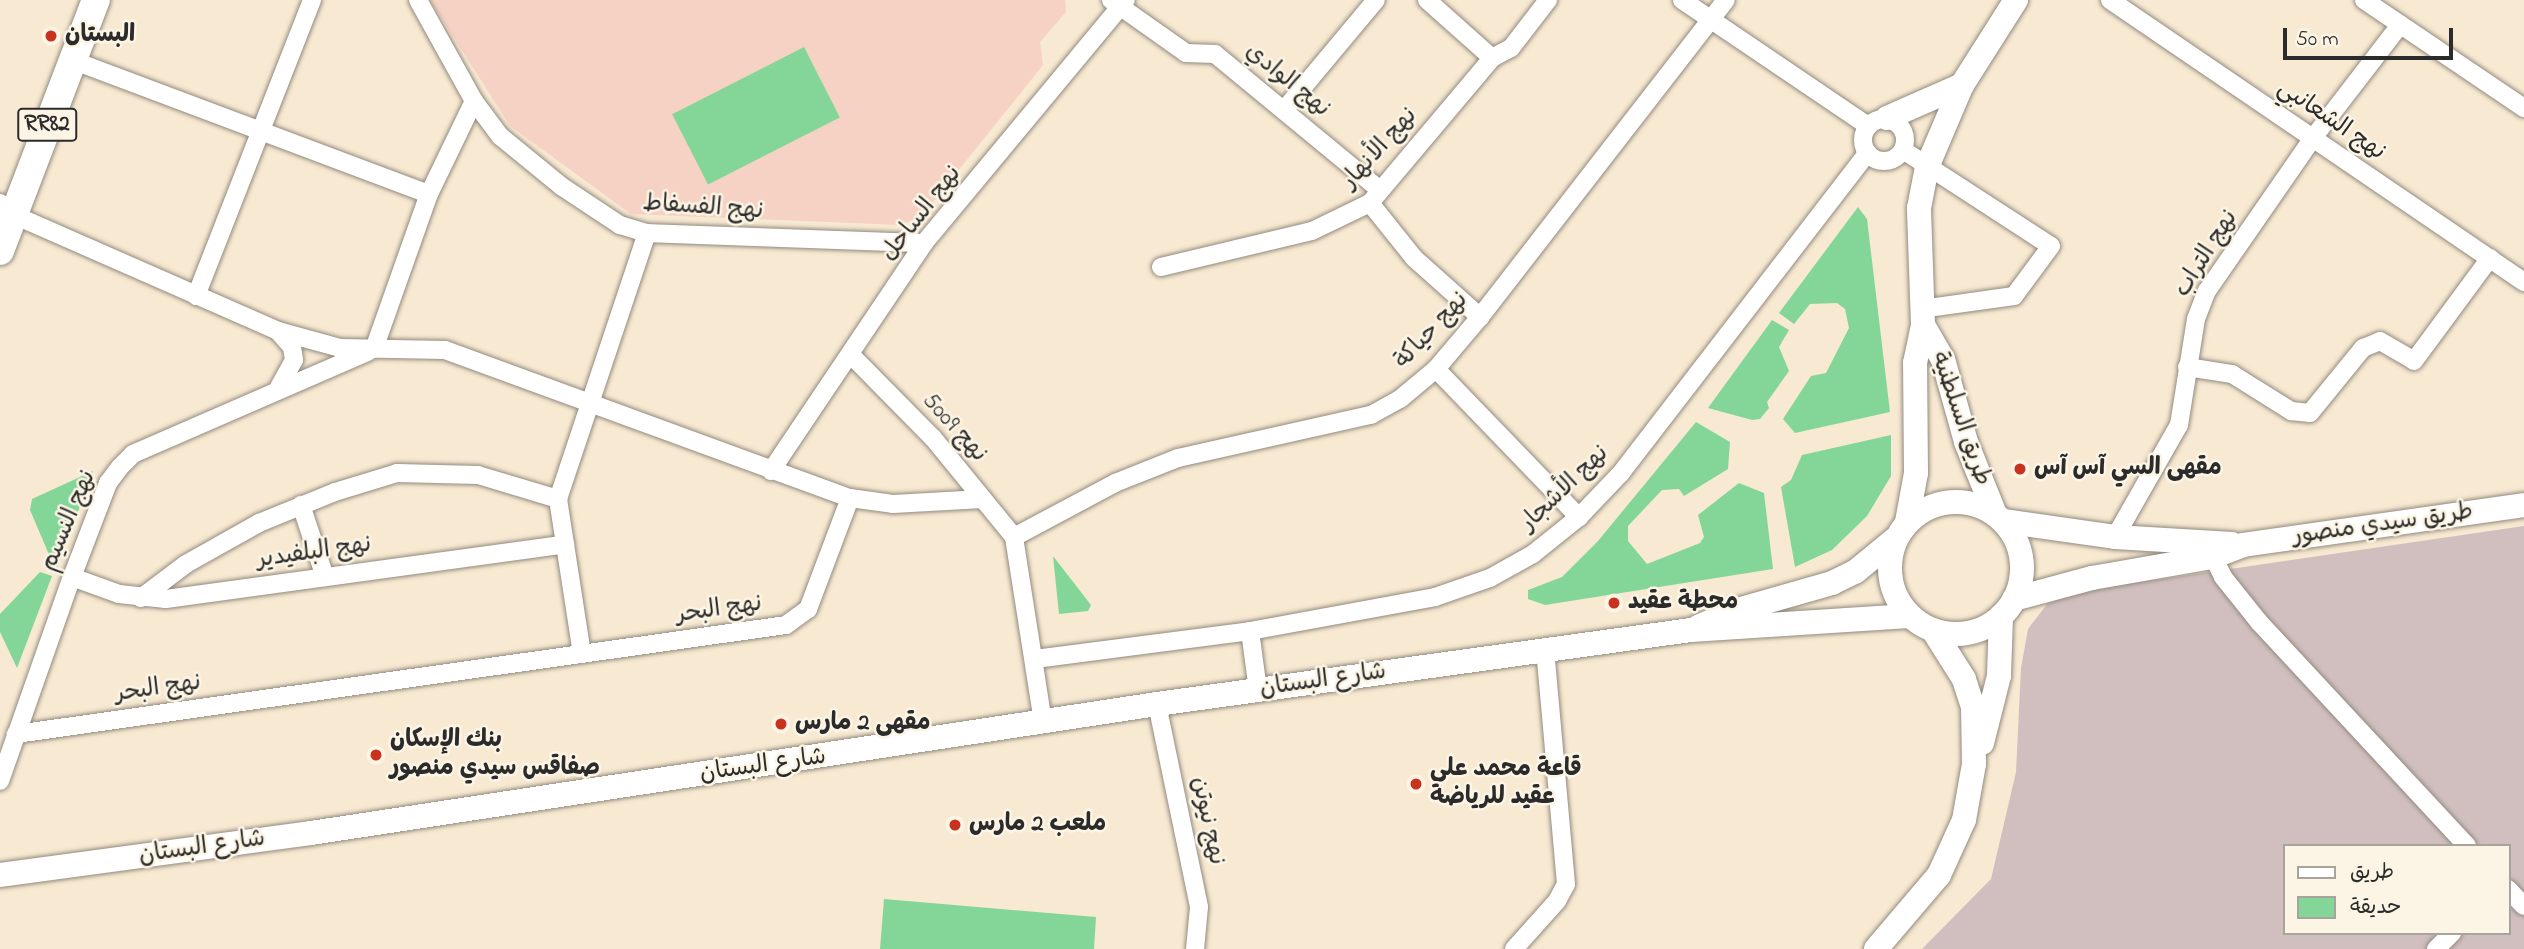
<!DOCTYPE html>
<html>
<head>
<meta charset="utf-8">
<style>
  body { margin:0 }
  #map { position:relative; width:2524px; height:949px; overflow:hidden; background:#f8e9d2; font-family:"Indie Flower","Playpen Sans Arabic",sans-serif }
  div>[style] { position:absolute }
  .built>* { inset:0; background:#f6d2c5 }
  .industrial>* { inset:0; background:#d1bfbf }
  .green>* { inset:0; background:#83d698; transform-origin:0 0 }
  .roads { filter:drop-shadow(0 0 2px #928a7e) drop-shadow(0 0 2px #928a7e) }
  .minor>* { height:18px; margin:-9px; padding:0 9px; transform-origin:9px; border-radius:9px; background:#fff }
  .minor>.ring { margin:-9px; padding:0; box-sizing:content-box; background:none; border:18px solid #fff; border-radius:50% }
  .secondary>* { height:24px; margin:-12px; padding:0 12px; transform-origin:12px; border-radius:12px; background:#fff }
  .secondary>.ring { margin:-12px; padding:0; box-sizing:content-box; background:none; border:24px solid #fff; border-radius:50% }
  .primary>* { height:28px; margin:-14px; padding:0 14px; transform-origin:14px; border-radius:14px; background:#fff }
  .dots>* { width:19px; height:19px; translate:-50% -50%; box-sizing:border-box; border:4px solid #fcf5e5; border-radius:50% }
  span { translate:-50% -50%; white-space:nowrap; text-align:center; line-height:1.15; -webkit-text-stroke:5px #fcf5e5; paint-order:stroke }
  .shield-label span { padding:2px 5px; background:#fcf5e5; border:2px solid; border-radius:5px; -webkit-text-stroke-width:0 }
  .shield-label { font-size:23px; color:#2b2b2b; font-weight:700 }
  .poi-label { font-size:24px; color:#2b2b2b; font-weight:700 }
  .left { translate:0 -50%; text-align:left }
  .street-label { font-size:24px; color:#2b2b2b }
  .legend { position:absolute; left:2283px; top:844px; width:228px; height:91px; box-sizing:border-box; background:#fcf5e5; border:2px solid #a8a49b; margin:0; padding:9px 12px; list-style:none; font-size:21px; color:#2b2b2b }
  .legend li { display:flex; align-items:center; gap:14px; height:35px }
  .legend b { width:35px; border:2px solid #a8a49b }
  .scale { position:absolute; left:2283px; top:28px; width:170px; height:32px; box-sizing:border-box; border:4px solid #2b2b2b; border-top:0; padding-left:9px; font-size:21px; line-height:24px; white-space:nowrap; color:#2b2b2b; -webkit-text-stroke:5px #fcf5e5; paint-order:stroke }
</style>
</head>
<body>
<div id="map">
  <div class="built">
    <div style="clip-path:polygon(430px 0,1065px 0,1066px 12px,1040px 42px,1043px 65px,921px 217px,900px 225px,631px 214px,510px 126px)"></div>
  </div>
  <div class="industrial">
    <div style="clip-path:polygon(evenodd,2524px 526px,2524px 949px,1922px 949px,1991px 879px,2016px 772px,2021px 668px,2028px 629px,2047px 604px,2073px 592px,2524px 526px,2284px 846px,2508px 846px,2508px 933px,2284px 933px,2284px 846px)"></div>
  </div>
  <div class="green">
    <div style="left:804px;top:47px;width:79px;height:148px;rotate:63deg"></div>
    <div style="clip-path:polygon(1858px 207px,1867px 219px,1890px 412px,1795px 433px,1783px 419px,1811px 376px,1826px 373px,1849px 328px,1845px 309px,1837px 303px,1810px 304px,1794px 324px,1779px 313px)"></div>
    <div style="clip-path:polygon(1772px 320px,1789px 330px,1779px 347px,1789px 371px,1767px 402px,1769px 408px,1760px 419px,1752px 420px,1708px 408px)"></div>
    <div style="clip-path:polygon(1696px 422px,1730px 442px,1728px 469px,1684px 496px,1679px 489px,1662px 490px,1628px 526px,1628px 541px,1647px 564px,1700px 543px,1704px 537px,1698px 515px,1739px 483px,1764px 493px,1773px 569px,1545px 605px,1528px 599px,1528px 590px,1562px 577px,1598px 541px)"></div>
    <div style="clip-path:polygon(1891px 435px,1891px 476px,1867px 516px,1832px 550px,1795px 567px,1781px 487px,1791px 480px,1802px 455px)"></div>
    <div style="clip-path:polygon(93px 471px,56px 571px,30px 510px,32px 499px)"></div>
    <div style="clip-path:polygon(1053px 556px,1091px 605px,1088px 611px,1059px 614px)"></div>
    <div style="clip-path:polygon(40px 572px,52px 576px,17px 668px,0 632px,0 614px)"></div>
    <div style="clip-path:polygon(884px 899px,1096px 917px,1094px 949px,880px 949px)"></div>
  </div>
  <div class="roads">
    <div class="minor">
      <div style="left:418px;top:0;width:115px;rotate:61deg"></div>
      <div style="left:474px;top:101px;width:44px;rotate:53.4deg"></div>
      <div style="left:500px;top:136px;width:79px;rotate:39.3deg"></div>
      <div style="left:561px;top:186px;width:71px;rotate:33.5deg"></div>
      <div style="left:620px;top:225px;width:28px;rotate:17deg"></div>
      <div style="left:647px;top:233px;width:277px;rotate:2.1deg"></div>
      <div style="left:1111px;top:0;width:92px;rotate:35.2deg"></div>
      <div style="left:1186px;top:53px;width:29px;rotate:2deg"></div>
      <div style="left:1215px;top:54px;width:214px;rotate:39.5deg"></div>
      <div style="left:1427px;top:0;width:87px;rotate:41.7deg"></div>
      <div style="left:1682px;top:0;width:225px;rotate:34.1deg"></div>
      <div style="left:2110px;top:0;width:501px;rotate:34.26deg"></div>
      <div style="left:2364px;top:0;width:193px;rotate:34deg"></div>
      <div style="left:72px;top:60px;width:381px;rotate:20.6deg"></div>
      <div style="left:1284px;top:110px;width:143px;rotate:-50.1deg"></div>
      <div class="ring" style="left:1863px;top:119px;width:24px;height:24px"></div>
      <div style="left:1903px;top:150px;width:176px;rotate:33deg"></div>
      <div style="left:2051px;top:246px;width:62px;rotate:126.5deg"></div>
      <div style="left:2014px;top:296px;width:93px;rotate:172deg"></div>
      <div style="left:0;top:203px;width:18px;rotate:41deg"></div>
      <div style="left:14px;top:215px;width:288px;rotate:23.7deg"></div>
      <div style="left:278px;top:331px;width:64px;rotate:15.3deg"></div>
      <div style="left:340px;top:348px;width:105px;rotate:1.1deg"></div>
      <div style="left:445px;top:350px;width:431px;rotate:20.1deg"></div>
      <div style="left:850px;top:498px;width:119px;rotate:110.7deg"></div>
      <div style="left:808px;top:609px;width:27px;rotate:144deg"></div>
      <div style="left:786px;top:625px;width:778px;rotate:171.94deg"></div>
      <div style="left:1370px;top:203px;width:70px;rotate:51.3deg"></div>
      <div style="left:1414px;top:258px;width:89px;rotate:41.8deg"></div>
      <div style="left:1161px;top:267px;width:155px;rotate:-13.4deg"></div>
      <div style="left:1312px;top:231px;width:64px;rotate:-25.8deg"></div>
      <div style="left:1370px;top:203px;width:189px;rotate:-49.9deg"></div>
      <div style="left:1492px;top:58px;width:21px;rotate:-28deg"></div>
      <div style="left:1511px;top:48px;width:61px;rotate:-52.4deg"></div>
      <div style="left:196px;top:296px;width:318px;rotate:-68.6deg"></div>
      <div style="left:278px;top:331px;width:21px;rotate:49deg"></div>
      <div style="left:292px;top:347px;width:13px;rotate:81deg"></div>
      <div style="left:294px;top:360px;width:31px;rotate:119deg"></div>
      <div style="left:374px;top:349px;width:164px;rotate:-70.5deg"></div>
      <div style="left:429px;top:194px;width:103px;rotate:-64.2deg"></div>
      <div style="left:852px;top:356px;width:115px;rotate:45.4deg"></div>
      <div style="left:933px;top:438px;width:128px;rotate:50.7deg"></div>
      <div style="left:1014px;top:537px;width:188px;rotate:81.1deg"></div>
      <div style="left:2187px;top:367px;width:46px;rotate:8.8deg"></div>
      <div style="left:2232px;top:374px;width:70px;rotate:32.1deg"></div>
      <div style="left:2291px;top:411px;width:19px;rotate:6deg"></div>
      <div style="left:2310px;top:413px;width:84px;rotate:-50.8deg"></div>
      <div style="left:2363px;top:348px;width:18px;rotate:-22deg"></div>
      <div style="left:2380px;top:341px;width:39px;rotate:30deg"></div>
      <div style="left:2414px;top:361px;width:128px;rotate:-53.6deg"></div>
      <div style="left:1436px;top:369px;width:206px;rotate:46deg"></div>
      <div style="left:771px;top:471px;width:275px;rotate:-56.1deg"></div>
      <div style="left:924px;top:243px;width:316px;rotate:-50.3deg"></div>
      <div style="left:850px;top:498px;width:43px;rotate:7.9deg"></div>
      <div style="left:893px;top:504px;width:90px;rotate:-3.2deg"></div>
      <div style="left:301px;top:505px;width:76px;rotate:71.6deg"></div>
      <div style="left:1014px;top:537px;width:115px;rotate:-28.1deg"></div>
      <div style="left:1115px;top:483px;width:68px;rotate:-21.6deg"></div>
      <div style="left:1178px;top:458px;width:198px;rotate:-12.6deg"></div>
      <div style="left:1371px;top:415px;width:33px;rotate:-29deg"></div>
      <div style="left:1400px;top:399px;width:47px;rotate:-39.8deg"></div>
      <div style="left:1436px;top:369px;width:68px;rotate:-49.8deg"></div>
      <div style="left:1480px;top:317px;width:401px;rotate:-52.2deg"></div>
      <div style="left:2115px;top:537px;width:129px;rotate:-60.3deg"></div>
      <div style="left:2179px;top:425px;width:107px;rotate:-80.9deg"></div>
      <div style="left:2196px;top:319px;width:30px;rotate:-69deg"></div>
      <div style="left:2207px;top:291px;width:186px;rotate:-55.3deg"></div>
      <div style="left:2313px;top:138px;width:143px;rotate:-52.4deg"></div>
      <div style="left:2209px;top:549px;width:31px;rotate:63deg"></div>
      <div style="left:2223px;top:577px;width:58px;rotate:51.3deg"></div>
      <div style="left:2259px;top:622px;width:306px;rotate:47.1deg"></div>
      <div style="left:72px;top:577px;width:50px;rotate:19.9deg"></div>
      <div style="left:119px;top:594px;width:47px;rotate:6.1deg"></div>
      <div style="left:166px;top:599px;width:403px;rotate:-7.8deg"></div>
      <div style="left:141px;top:598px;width:56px;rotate:-37.1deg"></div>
      <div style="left:186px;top:564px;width:84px;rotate:-29.3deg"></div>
      <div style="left:259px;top:523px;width:82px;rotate:-22.2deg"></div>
      <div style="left:335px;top:492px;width:65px;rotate:-17deg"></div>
      <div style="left:397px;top:473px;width:81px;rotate:1.4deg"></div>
      <div style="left:478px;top:475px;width:84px;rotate:16.7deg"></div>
      <div style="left:1250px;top:631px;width:60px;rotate:82.3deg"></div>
      <div style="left:582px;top:654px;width:157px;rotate:-98.8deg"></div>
      <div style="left:558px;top:499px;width:280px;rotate:-71.5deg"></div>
      <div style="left:1035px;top:659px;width:217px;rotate:-7.4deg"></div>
      <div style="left:1250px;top:631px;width:188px;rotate:-10.4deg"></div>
      <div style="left:1435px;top:597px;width:58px;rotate:-19.1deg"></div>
      <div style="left:1490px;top:578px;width:49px;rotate:-29.2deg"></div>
      <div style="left:1533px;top:554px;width:59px;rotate:-38.8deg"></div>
      <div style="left:1579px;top:517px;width:61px;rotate:-46.3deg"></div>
      <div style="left:1621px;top:473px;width:404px;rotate:-52.4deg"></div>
      <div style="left:1157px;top:704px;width:207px;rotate:78.3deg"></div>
      <div style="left:1199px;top:907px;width:42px;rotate:95.4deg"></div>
      <div style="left:0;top:781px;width:216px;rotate:-70.6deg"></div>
      <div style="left:72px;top:577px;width:101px;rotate:-69deg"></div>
      <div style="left:108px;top:483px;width:20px;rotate:-53deg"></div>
      <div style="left:120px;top:467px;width:18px;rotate:-45deg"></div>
      <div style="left:133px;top:454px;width:256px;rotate:-23.5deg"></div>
      <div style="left:2508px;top:889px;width:23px;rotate:47deg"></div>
      <div style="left:1514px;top:949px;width:64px;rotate:-48.1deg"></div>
      <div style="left:1557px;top:901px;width:19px;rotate:-62deg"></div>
      <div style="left:1566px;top:884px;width:235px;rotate:-95.1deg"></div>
      <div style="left:2436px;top:949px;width:23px;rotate:-45deg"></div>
    </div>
    <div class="secondary">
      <div style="left:1887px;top:118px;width:82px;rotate:-23.7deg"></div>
      <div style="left:1923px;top:325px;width:39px;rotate:60deg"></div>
      <div style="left:1943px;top:359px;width:86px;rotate:74.5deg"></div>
      <div style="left:1966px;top:442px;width:78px;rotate:68.1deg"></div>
      <div class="ring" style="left:1890px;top:502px;width:108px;height:108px"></div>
      <div style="left:2003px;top:521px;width:113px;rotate:8.1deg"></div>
      <div style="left:2115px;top:537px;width:117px;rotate:3.4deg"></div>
      <div style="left:1907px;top:522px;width:50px;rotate:-79.6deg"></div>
      <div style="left:1916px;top:473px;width:110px;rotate:-90.5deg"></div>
      <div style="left:1915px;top:363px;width:39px;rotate:-78deg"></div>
      <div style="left:1923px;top:325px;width:117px;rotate:-92deg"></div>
      <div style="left:1919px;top:208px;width:42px;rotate:-79deg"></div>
      <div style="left:1927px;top:167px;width:89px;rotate:-66.9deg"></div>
      <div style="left:1962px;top:85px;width:101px;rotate:-57.6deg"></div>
      <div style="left:2014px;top:599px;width:81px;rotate:-15.1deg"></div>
      <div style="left:2092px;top:578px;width:122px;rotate:-9.9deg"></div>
      <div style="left:2212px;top:557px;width:33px;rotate:-21deg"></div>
      <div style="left:2243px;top:545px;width:284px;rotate:-8.1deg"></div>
      <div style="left:1698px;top:627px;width:39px;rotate:-24deg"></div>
      <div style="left:1734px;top:611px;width:102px;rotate:-15.9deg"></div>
      <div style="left:1832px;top:583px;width:25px;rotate:-26deg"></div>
      <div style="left:1855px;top:572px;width:52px;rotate:-39.5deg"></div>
      <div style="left:1982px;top:743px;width:69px;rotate:-75.8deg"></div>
      <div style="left:1999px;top:676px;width:60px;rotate:-88.1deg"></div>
      <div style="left:0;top:875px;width:314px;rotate:-7.7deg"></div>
      <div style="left:311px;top:833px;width:856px;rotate:-8.67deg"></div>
      <div style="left:1157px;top:704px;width:539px;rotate:-7.89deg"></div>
      <div style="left:1691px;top:630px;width:218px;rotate:-3.7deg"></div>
      <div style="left:1876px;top:949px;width:97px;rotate:-49.6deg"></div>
      <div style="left:1939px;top:875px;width:60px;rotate:-65.6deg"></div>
      <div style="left:1964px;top:820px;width:57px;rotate:-79.9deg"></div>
      <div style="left:1974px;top:764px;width:57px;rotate:-91deg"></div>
      <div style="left:1973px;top:707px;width:29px;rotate:-108deg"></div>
      <div style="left:1964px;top:679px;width:58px;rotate:-122.3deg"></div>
    </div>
    <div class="primary">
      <div style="left:0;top:251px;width:269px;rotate:-69.1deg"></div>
    </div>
  </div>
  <div class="dots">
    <div style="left:51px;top:36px;background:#c8321e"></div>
    <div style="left:2020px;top:469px;background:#c8321e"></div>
    <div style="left:1614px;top:603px;background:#c8321e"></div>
    <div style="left:781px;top:724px;background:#c8321e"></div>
    <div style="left:376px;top:755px;background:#c8321e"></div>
    <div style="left:1416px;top:784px;background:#c8321e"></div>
    <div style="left:955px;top:825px;background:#c8321e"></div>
  </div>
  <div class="shield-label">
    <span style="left:47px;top:125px">RR82</span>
  </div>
  <div class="poi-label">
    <span class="left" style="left:65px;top:36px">البستان</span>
    <span class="left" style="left:2034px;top:469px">مقهى السي آس آس</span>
    <span class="left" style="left:1628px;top:603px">محطة عقيد</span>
    <span class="left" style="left:795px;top:724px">مقهى 2 مارس</span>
    <span class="left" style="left:390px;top:755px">بنك الإسكان<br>صفاقس سيدي منصور</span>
    <span class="left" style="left:1430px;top:784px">قاعة محمد علي<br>عقيد للرياضة</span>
    <span class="left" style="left:969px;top:825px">ملعب 2 مارس</span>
  </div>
  <div class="street-label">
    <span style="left:1287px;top:81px;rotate:39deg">نهج الوادي</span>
    <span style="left:2331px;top:121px;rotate:34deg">نهج الشعانبي</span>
    <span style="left:1380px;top:149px;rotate:-48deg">نهج الأنهار</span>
    <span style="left:703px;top:208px;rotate:4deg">نهج الفسفاط</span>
    <span style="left:922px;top:214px;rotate:-52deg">نهج الساحل</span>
    <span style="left:2207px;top:254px;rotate:-58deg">نهج التراب</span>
    <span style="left:1432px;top:331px;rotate:-47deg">نهج حياكة</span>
    <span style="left:1960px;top:419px;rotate:71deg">طريق السلطنية</span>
    <span style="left:954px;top:428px;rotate:48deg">نهج 5009</span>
    <span style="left:1565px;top:489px;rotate:-44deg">نهج الأشجار</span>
    <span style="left:69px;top:521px;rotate:-67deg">نهج النسيم</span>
    <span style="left:2383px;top:525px;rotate:-8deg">طريق سيدي منصور</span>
    <span style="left:314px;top:553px;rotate:-8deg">نهج البلفيدير</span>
    <span style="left:719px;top:610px;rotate:-8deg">نهج البحر</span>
    <span style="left:1323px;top:681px;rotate:-8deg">شارع البستان</span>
    <span style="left:158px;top:689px;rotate:-8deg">نهج البحر</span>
    <span style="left:763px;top:766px;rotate:-8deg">شارع البستان</span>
    <span style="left:1207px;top:821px;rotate:78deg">نهج نيوتن</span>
    <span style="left:202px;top:848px;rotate:-8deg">شارع البستان</span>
  </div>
  <ul class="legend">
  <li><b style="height:9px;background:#fff"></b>طريق</li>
  <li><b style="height:19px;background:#83d698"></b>حديقة</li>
  </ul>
  <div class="scale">50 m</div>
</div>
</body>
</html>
